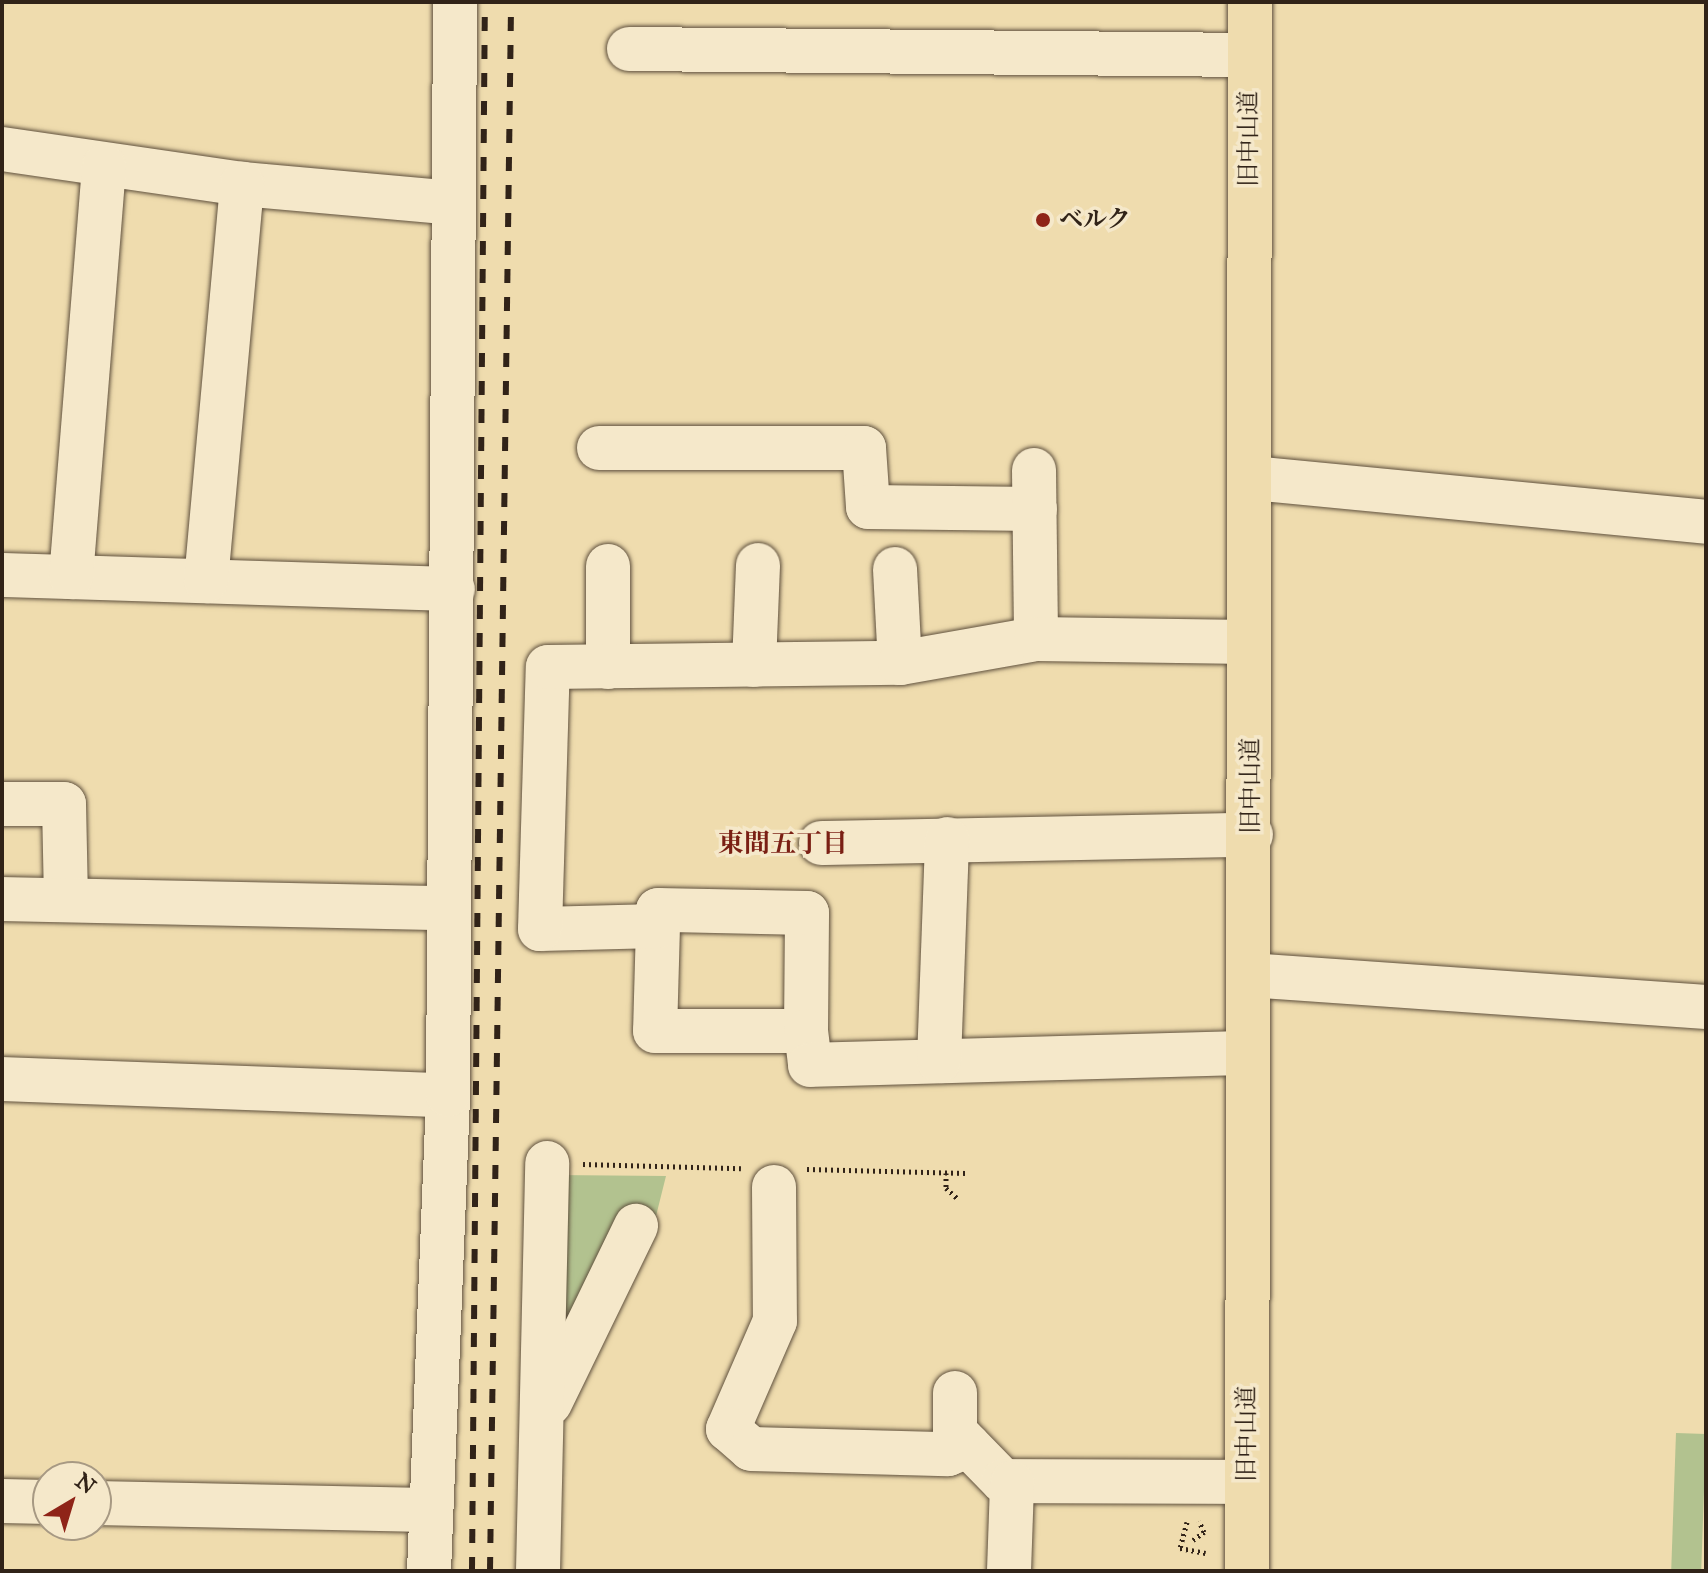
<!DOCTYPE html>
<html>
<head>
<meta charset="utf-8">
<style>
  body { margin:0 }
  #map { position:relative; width:1708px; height:1573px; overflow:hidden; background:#efdcae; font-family:"IM FELL Great Primer","Noto Serif JP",serif }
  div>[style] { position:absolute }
  .green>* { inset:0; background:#b2c28f; transform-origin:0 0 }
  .path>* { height:5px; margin-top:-2.5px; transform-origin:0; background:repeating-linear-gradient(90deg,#312318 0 2px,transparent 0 6px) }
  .roads { filter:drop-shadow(0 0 2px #60513e) drop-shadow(0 0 2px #60513e) }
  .minor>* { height:44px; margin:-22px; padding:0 22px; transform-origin:22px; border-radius:22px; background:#f5e8ca }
  .major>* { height:44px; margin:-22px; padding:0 22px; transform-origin:22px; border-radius:22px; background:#efdcae }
  .rail>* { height:6px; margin-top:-3px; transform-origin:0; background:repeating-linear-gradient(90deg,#312318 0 14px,transparent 0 28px) }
  .dots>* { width:22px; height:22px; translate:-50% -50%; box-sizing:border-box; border:4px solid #f5e8ca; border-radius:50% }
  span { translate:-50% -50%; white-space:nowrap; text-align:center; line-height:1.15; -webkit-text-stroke:7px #f5e8ca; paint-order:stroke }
  .street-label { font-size:24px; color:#312318 }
  .poi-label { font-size:24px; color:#312318; font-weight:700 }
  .left { translate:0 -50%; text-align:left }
  .neighbourhood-label { font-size:26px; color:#7a1f14; font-weight:700 }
  .frame { position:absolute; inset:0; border:4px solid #312318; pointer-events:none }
  .north { position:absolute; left:32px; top:1461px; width:80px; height:80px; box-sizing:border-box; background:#f5e8ca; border:2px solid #a79983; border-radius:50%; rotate:38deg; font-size:22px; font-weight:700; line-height:32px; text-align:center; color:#312318 }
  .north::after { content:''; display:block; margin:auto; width:28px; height:36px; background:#8f2418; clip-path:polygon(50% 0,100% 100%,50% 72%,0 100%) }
</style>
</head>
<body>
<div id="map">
  <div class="green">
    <div style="clip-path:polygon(555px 1175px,666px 1176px,653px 1228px,556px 1368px)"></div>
    <div style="left:1676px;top:1433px;width:30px;height:138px;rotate:2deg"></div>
  </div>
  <div class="path">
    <div style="left:583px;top:1164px;width:158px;rotate:1.5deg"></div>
    <div style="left:807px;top:1169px;width:159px;rotate:1.4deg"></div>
    <div style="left:946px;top:1173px;width:15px;rotate:90deg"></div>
    <div style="left:946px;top:1188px;width:15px;rotate:42deg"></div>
    <div style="left:1187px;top:1522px;width:27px;rotate:105deg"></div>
    <div style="left:1180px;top:1548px;width:26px;rotate:11deg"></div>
    <div style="left:1193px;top:1540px;width:14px;rotate:-36deg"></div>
    <div style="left:1204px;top:1532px;width:12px;rotate:-114deg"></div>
  </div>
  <div class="roads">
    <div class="minor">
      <div style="left:629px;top:49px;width:620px;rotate:0.55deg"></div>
      <div style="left:2px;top:149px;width:243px;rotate:8.3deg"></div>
      <div style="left:242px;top:184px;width:212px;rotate:5.1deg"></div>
      <div style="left:599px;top:448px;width:265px"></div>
      <div style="left:864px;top:448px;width:59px;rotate:86.1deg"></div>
      <div style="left:868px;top:507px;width:167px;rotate:0.7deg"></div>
      <div style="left:1034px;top:470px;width:169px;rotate:89.3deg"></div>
      <div style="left:1252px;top:478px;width:456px;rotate:5.5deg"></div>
      <div style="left:608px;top:566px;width:101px;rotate:90deg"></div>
      <div style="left:895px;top:569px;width:94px;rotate:87deg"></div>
      <div style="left:2px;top:575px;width:451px;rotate:1.8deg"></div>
      <div style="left:71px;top:577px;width:412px;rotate:-85.4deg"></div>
      <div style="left:206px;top:581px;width:399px;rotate:-84.8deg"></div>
      <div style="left:754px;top:665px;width:100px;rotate:-87.7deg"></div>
      <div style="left:2px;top:804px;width:62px"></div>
      <div style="left:64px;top:804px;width:95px;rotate:88.8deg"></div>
      <div style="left:821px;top:843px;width:430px;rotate:-1.1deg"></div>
      <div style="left:2px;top:899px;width:446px;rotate:1.2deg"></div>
      <div style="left:658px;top:926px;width:105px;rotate:91.6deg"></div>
      <div style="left:655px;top:1031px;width:151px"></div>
      <div style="left:806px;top:1031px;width:118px;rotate:-89.5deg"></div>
      <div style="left:807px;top:913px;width:149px;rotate:-178.8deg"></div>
      <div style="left:658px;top:910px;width:16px;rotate:90deg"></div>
      <div style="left:658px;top:926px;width:118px;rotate:178.5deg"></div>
      <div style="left:540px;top:929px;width:262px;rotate:-88.3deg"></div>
      <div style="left:548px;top:667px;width:352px;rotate:-0.7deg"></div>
      <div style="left:900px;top:663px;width:138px;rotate:-10deg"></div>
      <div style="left:1036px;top:639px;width:213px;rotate:0.8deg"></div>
      <div style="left:1249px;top:975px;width:458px;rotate:4deg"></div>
      <div style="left:806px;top:1031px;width:34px;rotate:83deg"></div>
      <div style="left:810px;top:1065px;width:438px;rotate:-1.6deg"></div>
      <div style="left:939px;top:1061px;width:222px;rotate:-87.9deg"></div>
      <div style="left:2px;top:1079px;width:446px;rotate:2.1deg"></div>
      <div style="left:774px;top:1187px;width:134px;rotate:89.6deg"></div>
      <div style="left:775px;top:1321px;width:118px;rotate:113.5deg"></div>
      <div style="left:728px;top:1429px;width:30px;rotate:41deg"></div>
      <div style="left:751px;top:1449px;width:197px;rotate:1.5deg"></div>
      <div style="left:948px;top:1454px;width:22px;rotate:-22deg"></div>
      <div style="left:955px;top:1393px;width:39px;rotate:90deg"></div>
      <div style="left:955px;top:1432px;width:69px;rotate:45.6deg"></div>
      <div style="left:1003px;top:1481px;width:244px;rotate:0.2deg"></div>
      <div style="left:550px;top:1403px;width:197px;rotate:-64.1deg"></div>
      <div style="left:2px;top:1501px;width:46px;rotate:1.2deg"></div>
      <div style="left:96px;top:1503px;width:331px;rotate:1.2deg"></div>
      <div style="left:429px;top:1571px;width:476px;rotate:-87.7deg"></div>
      <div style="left:448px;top:1095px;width:1093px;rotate:-89.63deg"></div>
      <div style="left:538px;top:1571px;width:408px;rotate:-88.7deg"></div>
      <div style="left:1009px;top:1571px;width:88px;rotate:-88deg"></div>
    </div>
    <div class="major">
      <div style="left:1247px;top:1571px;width:1569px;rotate:-89.89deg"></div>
    </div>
  </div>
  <div class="rail">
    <div style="left:472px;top:1571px;width:1569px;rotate:-89.53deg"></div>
    <div style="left:490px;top:1571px;width:1569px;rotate:-89.23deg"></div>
  </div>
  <div class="dots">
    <div style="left:1043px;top:220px;background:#8f2418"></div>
  </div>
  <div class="street-label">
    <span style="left:1249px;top:139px;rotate:-90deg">旧中山道</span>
    <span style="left:1251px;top:786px;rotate:-90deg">旧中山道</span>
    <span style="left:1247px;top:1434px;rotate:-90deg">旧中山道</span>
  </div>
  <div class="poi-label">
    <span class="left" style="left:1059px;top:220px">ベルク</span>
  </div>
  <div class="neighbourhood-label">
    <span style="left:783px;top:844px">東間五丁目</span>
  </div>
  <div class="frame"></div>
  <div class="north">N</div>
</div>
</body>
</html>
